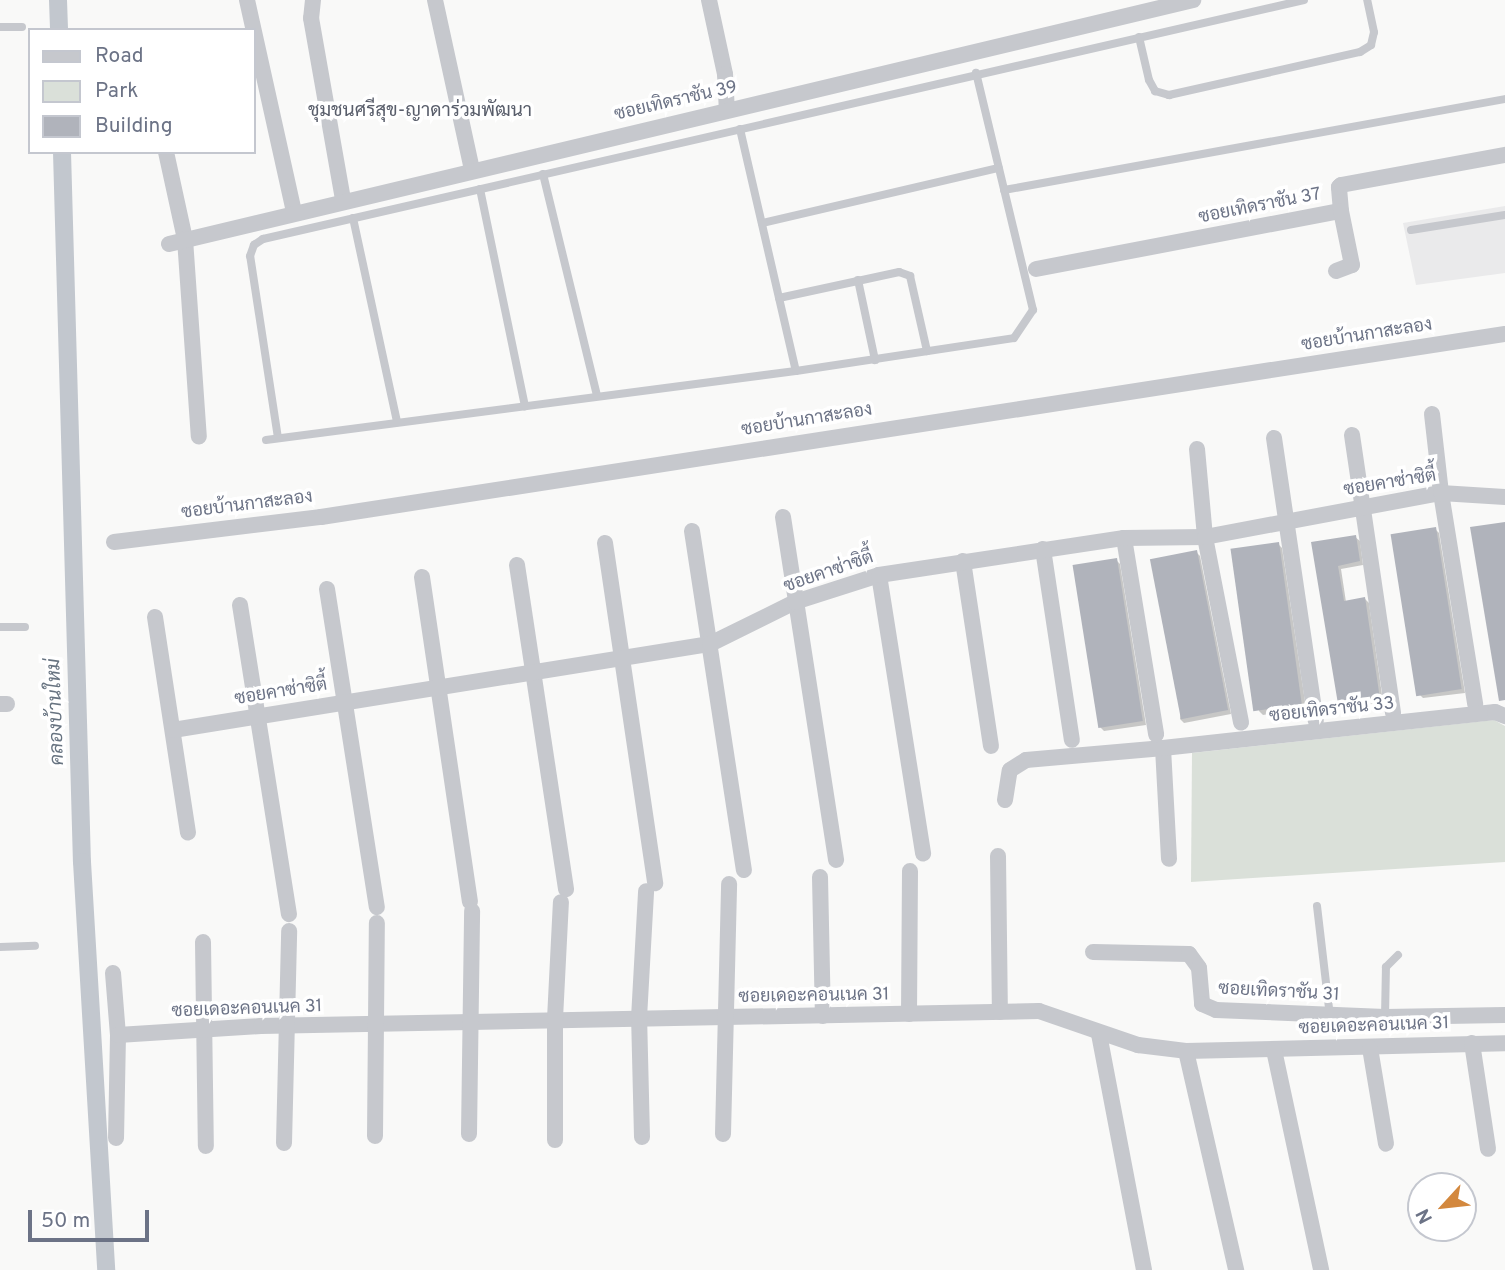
<!DOCTYPE html>
<html>
<head>
<meta charset="utf-8">
<style>
  body { margin:0 }
  #map { position:relative; width:1505px; height:1270px; overflow:hidden; background:#f9f9f8; font-family:Overpass,Sarabun,sans-serif }
  div>[style] { position:absolute }
  .built>* { inset:0; background:#eaeaeb }
  .green>* { inset:0; background:#dae0d9 }
  .shadow>* { inset:0; background:#0003 }
  .canal>* { height:18px; margin:-9px; padding:0 9px; transform-origin:9px; border-radius:9px; background:#c2c7ce }
  .building>* { inset:0; background:#b0b3bb; transform-origin:0 0 }
  .lane>* { height:8px; margin:-4px; padding:0 4px; transform-origin:4px; border-radius:4px; background:#c6c8cd }
  .street>* { height:16px; margin:-8px; padding:0 8px; transform-origin:8px; border-radius:8px; background:#c6c8cd }
  span { translate:-50% -50%; white-space:nowrap; text-align:center; line-height:1.15; -webkit-text-stroke:7px #fff; paint-order:stroke }
  .street-label { font-size:18px; color:#6c7386 }
  .neighbourhood-label { font-size:19px; color:#595e6b }
  .water-label { font-size:19px; color:#677380; font-style:italic }
  .legend { position:absolute; left:28px; top:28px; width:228px; height:126px; box-sizing:border-box; background:#fff; border:2px solid #c4c7cf; margin:0; padding:9px 12px; list-style:none; font-size:21px; color:#6c7386 }
  .legend li { display:flex; align-items:center; gap:14px; height:35px }
  .legend b { width:35px; border:2px solid #c4c7cf }
  .north { position:absolute; left:1407px; top:1172px; width:70px; height:70px; box-sizing:border-box; background:#fff; border:2px solid #c4c7cf; border-radius:50%; rotate:243deg; font-size:19px; font-weight:700; line-height:28px; text-align:center; color:#6c7386 }
  .north::after { content:''; display:block; margin:auto; width:24px; height:32px; background:#d3883e; clip-path:polygon(50% 0,100% 100%,50% 72%,0 100%) }
  .scale { position:absolute; left:28px; top:1210px; width:121px; height:32px; box-sizing:border-box; border:4px solid #6c7386; border-top:0; padding-left:9px; font-size:21px; line-height:24px; white-space:nowrap; color:#6c7386; -webkit-text-stroke:5px #fff; paint-order:stroke }
</style>
</head>
<body>
<div id="map">
  <div class="built">
    <div style="clip-path:polygon(1505px 206px,1505px 273px,1416px 285px,1403px 223px)"></div>
  </div>
  <div class="green">
    <div style="clip-path:polygon(1494px 720px,1505px 726px,1505px 862px,1191px 882px,1192px 753px)"></div>
  </div>
  <div class="shadow">
    <div style="clip-path:polygon(1435px 529px,1439px 533px,1465px 693px,1423px 698px,1419px 694px)"></div>
    <div style="clip-path:polygon(1355px 537px,1360px 541px,1363px 565px,1341px 569px,1346px 602px,1365px 599px,1369px 603px,1383px 702px,1344px 707px,1340px 703px,1313px 544px)"></div>
    <div style="clip-path:polygon(1278px 544px,1282px 548px,1306px 708px,1263px 715px,1259px 711px)"></div>
    <div style="clip-path:polygon(1196px 552px,1200px 556px,1231px 714px,1184px 723px,1180px 719px)"></div>
    <div style="clip-path:polygon(1116px 560px,1120px 564px,1146px 725px,1104px 731px,1100px 727px)"></div>
  </div>
  <div class="canal">
    <div style="left:58px;top:0;width:30px;rotate:88deg"></div>
    <div style="left:62px;top:152px;width:710px;rotate:88.39deg"></div>
    <div style="left:82px;top:862px;width:409px;rotate:86.6deg"></div>
  </div>
  <div class="building">
    <div style="clip-path:polygon(1505px 522px,1505px 700px,1499px 701px,1470px 527px)"></div>
    <div style="left:1436px;top:527px;width:164px;height:46px;rotate:81deg"></div>
    <div style="clip-path:polygon(1356px 535px,1360px 561px,1338px 566px,1344px 601px,1365px 597px,1380px 699px,1338px 704px,1311px 542px)"></div>
    <div style="left:1279px;top:542px;width:164px;height:49px;rotate:82deg"></div>
    <div style="left:1197px;top:550px;width:163px;height:48px;rotate:79deg"></div>
    <div style="left:1117px;top:558px;width:165px;height:45px;rotate:81deg"></div>
  </div>
  <div class="lane">
    <div style="left:0;top:27px;width:22px"></div>
    <div style="left:1139px;top:37px;width:44px;rotate:76.9deg"></div>
    <div style="left:1149px;top:80px;width:13px;rotate:61deg"></div>
    <div style="left:1155px;top:91px;width:15px;rotate:16deg"></div>
    <div style="left:1169px;top:95px;width:196px;rotate:-12.7deg"></div>
    <div style="left:1360px;top:52px;width:13px;rotate:-32deg"></div>
    <div style="left:1371px;top:45px;width:13px;rotate:-77deg"></div>
    <div style="left:1374px;top:32px;width:33px;rotate:-102deg"></div>
    <div style="left:740px;top:129px;width:248px;rotate:77deg"></div>
    <div style="left:543px;top:174px;width:228px;rotate:76.3deg"></div>
    <div style="left:480px;top:189px;width:222px;rotate:78.3deg"></div>
    <div style="left:1004px;top:190px;width:509px;rotate:-10.29deg"></div>
    <div style="left:353px;top:218px;width:209px;rotate:77.8deg"></div>
    <div style="left:762px;top:223px;width:243px;rotate:-13.1deg"></div>
    <div style="left:1411px;top:230px;width:95px;rotate:-9.1deg"></div>
    <div style="left:858px;top:280px;width:82px;rotate:78deg"></div>
    <div style="left:779px;top:298px;width:123px;rotate:-12.2deg"></div>
    <div style="left:899px;top:272px;width:12px;rotate:20deg"></div>
    <div style="left:910px;top:276px;width:77px;rotate:77.2deg"></div>
    <div style="left:278px;top:438px;width:184px;rotate:-98.7deg"></div>
    <div style="left:250px;top:256px;width:12px;rotate:-70deg"></div>
    <div style="left:254px;top:245px;width:11px;rotate:-34deg"></div>
    <div style="left:263px;top:239px;width:1068px;rotate:-12.93deg"></div>
    <div style="left:266px;top:440px;width:534px;rotate:-7.42deg"></div>
    <div style="left:796px;top:371px;width:220px;rotate:-8.6deg"></div>
    <div style="left:1014px;top:338px;width:34px;rotate:-56deg"></div>
    <div style="left:1033px;top:310px;width:244px;rotate:-103.5deg"></div>
    <div style="left:0;top:627px;width:25px"></div>
    <div style="left:1317px;top:906px;width:111px;rotate:83.3deg"></div>
    <div style="left:0;top:947px;width:35px;rotate:-2deg"></div>
    <div style="left:1385px;top:1017px;width:50px;rotate:-88.9deg"></div>
    <div style="left:1386px;top:967px;width:17px;rotate:-45deg"></div>
  </div>
  <div class="street">
    <div style="left:247px;top:0;width:217px;rotate:77.5deg"></div>
    <div style="left:313px;top:0;width:18px;rotate:96deg"></div>
    <div style="left:311px;top:18px;width:185px;rotate:80deg"></div>
    <div style="left:435px;top:0;width:173px;rotate:77.7deg"></div>
    <div style="left:709px;top:0;width:76px;rotate:77.8deg"></div>
    <div style="left:725px;top:74px;width:35px;rotate:87deg"></div>
    <div style="left:166px;top:152px;width:89px;rotate:77.7deg"></div>
    <div style="left:185px;top:239px;width:198px;rotate:86deg"></div>
    <div style="left:169px;top:244px;width:1053px;rotate:-13.4deg"></div>
    <div style="left:1036px;top:269px;width:310px;rotate:-10.8deg"></div>
    <div style="left:1341px;top:211px;width:24px;rotate:-95deg"></div>
    <div style="left:1339px;top:187px;width:3px;rotate:-45deg"></div>
    <div style="left:1341px;top:185px;width:167px;rotate:-10.4deg"></div>
    <div style="left:1336px;top:271px;width:17px;rotate:-21deg"></div>
    <div style="left:1352px;top:265px;width:55px;rotate:-101.5deg"></div>
    <div style="left:1432px;top:414px;width:80px;rotate:83.5deg"></div>
    <div style="left:1441px;top:493px;width:214px;rotate:80.8deg"></div>
    <div style="left:1352px;top:435px;width:281px;rotate:81.6deg"></div>
    <div style="left:1274px;top:438px;width:286px;rotate:81.6deg"></div>
    <div style="left:1197px;top:449px;width:88px;rotate:84.8deg"></div>
    <div style="left:1205px;top:537px;width:189px;rotate:79deg"></div>
    <div style="left:783px;top:517px;width:347px;rotate:81.2deg"></div>
    <div style="left:692px;top:531px;width:343px;rotate:81.3deg"></div>
    <div style="left:1124px;top:538px;width:199px;rotate:80.7deg"></div>
    <div style="left:114px;top:542px;width:209px;rotate:-6.9deg"></div>
    <div style="left:321px;top:517px;width:1198px;rotate:-8.79deg"></div>
    <div style="left:605px;top:543px;width:344px;rotate:81.6deg"></div>
    <div style="left:1043px;top:549px;width:193px;rotate:81.4deg"></div>
    <div style="left:963px;top:561px;width:187px;rotate:81.4deg"></div>
    <div style="left:517px;top:565px;width:328px;rotate:81.4deg"></div>
    <div style="left:879px;top:575px;width:282px;rotate:81deg"></div>
    <div style="left:422px;top:577px;width:328px;rotate:81.6deg"></div>
    <div style="left:327px;top:589px;width:322px;rotate:81.1deg"></div>
    <div style="left:240px;top:605px;width:313px;rotate:81deg"></div>
    <div style="left:155px;top:617px;width:218px;rotate:81.3deg"></div>
    <div style="left:0;top:704px;width:7px"></div>
    <div style="left:173px;top:730px;width:544px;rotate:-9.1deg"></div>
    <div style="left:710px;top:644px;width:95px;rotate:-26.3deg"></div>
    <div style="left:795px;top:602px;width:88px;rotate:-17.8deg"></div>
    <div style="left:879px;top:575px;width:248px;rotate:-8.6deg"></div>
    <div style="left:1124px;top:538px;width:81px;rotate:-0.7deg"></div>
    <div style="left:1205px;top:537px;width:240px;rotate:-10.6deg"></div>
    <div style="left:1441px;top:493px;width:64px;rotate:3.6deg"></div>
    <div style="left:1163px;top:748px;width:111px;rotate:86.9deg"></div>
    <div style="left:1005px;top:800px;width:30px;rotate:-81deg"></div>
    <div style="left:1010px;top:770px;width:19px;rotate:-32deg"></div>
    <div style="left:1026px;top:760px;width:138px;rotate:-5deg"></div>
    <div style="left:1163px;top:748px;width:334px;rotate:-6.2deg"></div>
    <div style="left:1495px;top:712px;width:11px;rotate:22deg"></div>
    <div style="left:998px;top:856px;width:156px;rotate:89.3deg"></div>
    <div style="left:820px;top:877px;width:139px;rotate:88.8deg"></div>
    <div style="left:203px;top:942px;width:204px;rotate:89.2deg"></div>
    <div style="left:1093px;top:952px;width:96px;rotate:1.2deg"></div>
    <div style="left:1189px;top:954px;width:17px;rotate:54deg"></div>
    <div style="left:1199px;top:968px;width:36px;rotate:85deg"></div>
    <div style="left:1202px;top:1004px;width:15px;rotate:23deg"></div>
    <div style="left:1216px;top:1010px;width:169px;rotate:2.4deg"></div>
    <div style="left:1385px;top:1017px;width:120px;rotate:-1deg"></div>
    <div style="left:113px;top:973px;width:62px;rotate:85.4deg"></div>
    <div style="left:118px;top:1035px;width:103px;rotate:91.1deg"></div>
    <div style="left:909px;top:1014px;width:143px;rotate:-89.6deg"></div>
    <div style="left:1099px;top:1034px;width:240px;rotate:79.2deg"></div>
    <div style="left:118px;top:1035px;width:143px;rotate:-3.6deg"></div>
    <div style="left:261px;top:1026px;width:778px;rotate:-1.1deg"></div>
    <div style="left:1039px;top:1011px;width:105px;rotate:19deg"></div>
    <div style="left:1138px;top:1045px;width:48px;rotate:7.1deg"></div>
    <div style="left:1186px;top:1051px;width:319px;rotate:-1.4deg"></div>
    <div style="left:1472px;top:1043px;width:107px;rotate:81.4deg"></div>
    <div style="left:1370px;top:1048px;width:97px;rotate:80.5deg"></div>
    <div style="left:1274px;top:1050px;width:225px;rotate:77.9deg"></div>
    <div style="left:1186px;top:1051px;width:225px;rotate:77.1deg"></div>
    <div style="left:469px;top:1134px;width:223px;rotate:-89.2deg"></div>
    <div style="left:723px;top:1134px;width:250px;rotate:-88.6deg"></div>
    <div style="left:375px;top:1136px;width:213px;rotate:-89.5deg"></div>
    <div style="left:642px;top:1137px;width:119px;rotate:-91.4deg"></div>
    <div style="left:639px;top:1018px;width:127px;rotate:-86.8deg"></div>
    <div style="left:555px;top:1140px;width:121px;rotate:-90deg"></div>
    <div style="left:555px;top:1019px;width:117px;rotate:-87.1deg"></div>
    <div style="left:284px;top:1143px;width:212px;rotate:-88.6deg"></div>
  </div>
  <div class="street-label">
    <span style="left:676px;top:102px;rotate:-13deg">ซอยเทิดราชัน 39</span>
    <span style="left:1260px;top:207px;rotate:-11deg">ซอยเทิดราชัน 37</span>
    <span style="left:1367px;top:336px;rotate:-9deg">ซอยบ้านกาสะลอง</span>
    <span style="left:807px;top:421px;rotate:-9deg">ซอยบ้านกาสะลอง</span>
    <span style="left:1390px;top:484px;rotate:-9deg">ซอยคาซ่าซิตี้</span>
    <span style="left:247px;top:506px;rotate:-7deg">ซอยบ้านกาสะลอง</span>
    <span style="left:829px;top:573px;rotate:-19deg">ซอยคาซ่าซิตี้</span>
    <span style="left:281px;top:693px;rotate:-9deg">ซอยคาซ่าซิตี้</span>
    <span style="left:1332px;top:711px;rotate:-6deg">ซอยเทิดราชัน 33</span>
    <span style="left:1279px;top:993px;rotate:3deg">ซอยเทิดราชัน 31</span>
    <span style="left:814px;top:997px;rotate:-1deg">ซอยเดอะคอนเนค 31</span>
    <span style="left:247px;top:1010px;rotate:-2deg">ซอยเดอะคอนเนค 31</span>
    <span style="left:1374px;top:1027px;rotate:-2deg">ซอยเดอะคอนเนค 31</span>
  </div>
  <div class="neighbourhood-label">
    <span style="left:420px;top:112px">ชุมชนศรีสุข-ญาดาร่วมพัฒนา</span>
  </div>
  <div class="water-label">
    <span style="left:57px;top:712px;rotate:-92deg">คลองบ้านใหม่</span>
  </div>
  <ul class="legend">
  <li><b style="height:9px;background:#c6c8cd"></b>Road</li>
  <li><b style="height:19px;background:#dae0d9"></b>Park</li>
  <li><b style="height:19px;background:#b0b3bb"></b>Building</li>
  </ul>
  <div class="north">N</div>
  <div class="scale">50 m</div>
</div>
</body>
</html>
